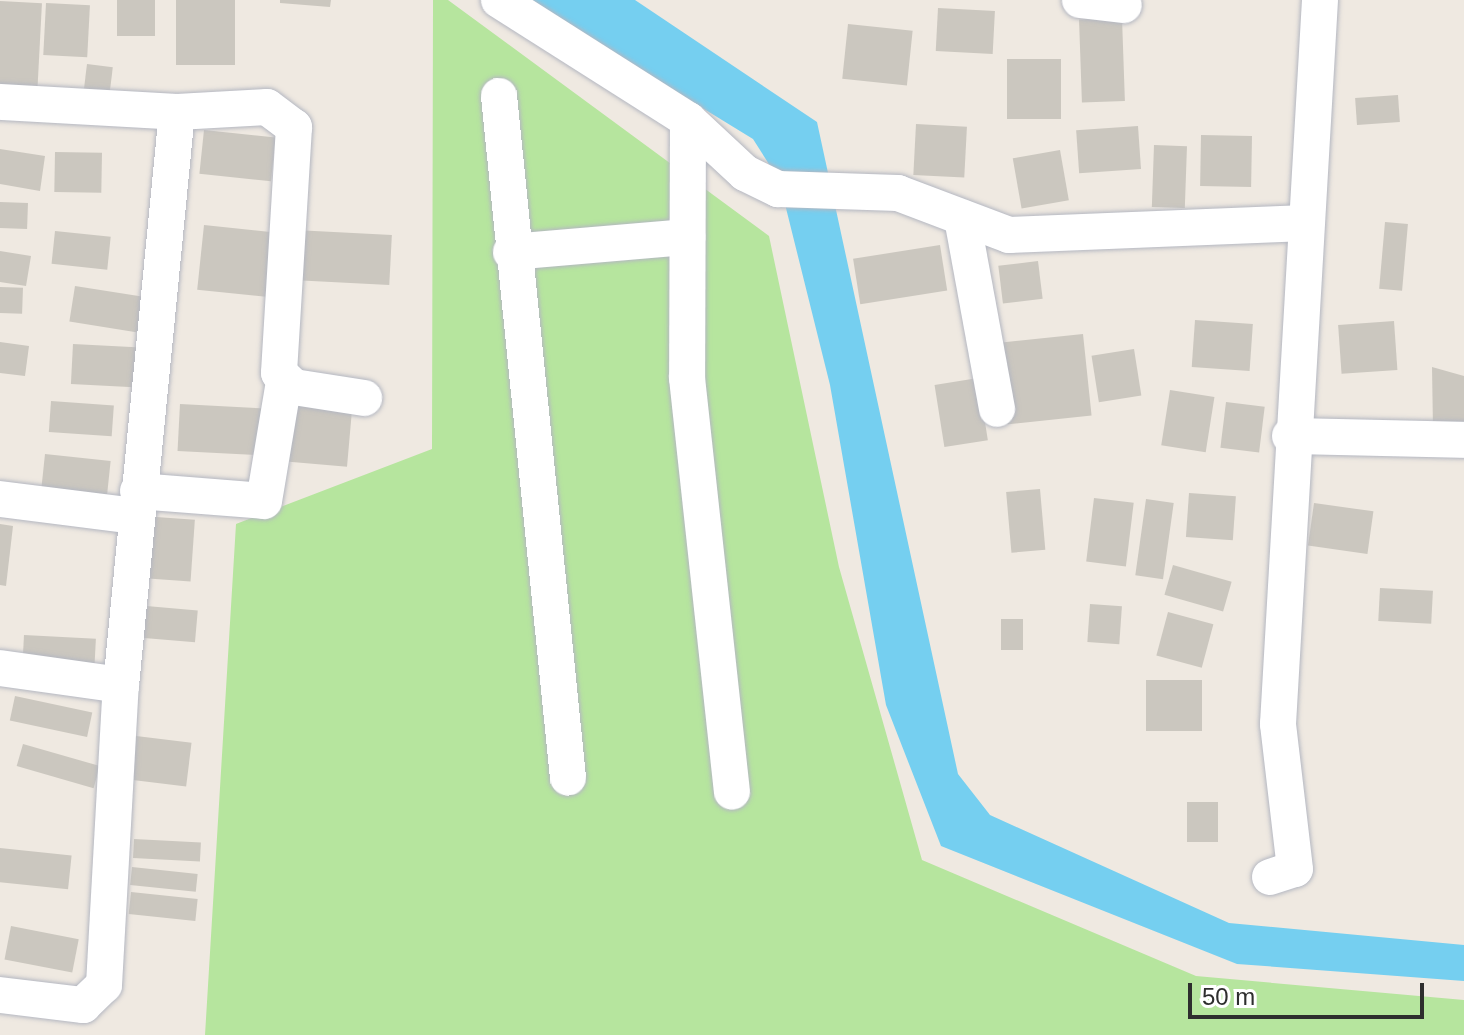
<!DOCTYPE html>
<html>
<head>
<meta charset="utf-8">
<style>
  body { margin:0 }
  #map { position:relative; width:1464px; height:1035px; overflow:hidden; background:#efe9e1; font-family:Arial,sans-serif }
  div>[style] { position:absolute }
  .green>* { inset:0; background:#b6e59e }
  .water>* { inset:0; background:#75cff0 }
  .building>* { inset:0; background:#cbc7bf; transform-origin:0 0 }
  .roads { filter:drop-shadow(0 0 2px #b4b7c1) drop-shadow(0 0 2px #b4b7c1) }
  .minor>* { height:36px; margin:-18px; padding:0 18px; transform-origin:18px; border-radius:18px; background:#fff }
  span { translate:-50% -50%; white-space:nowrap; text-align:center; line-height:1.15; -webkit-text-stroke:8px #fff; paint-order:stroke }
  .scale { position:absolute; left:1188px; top:983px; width:236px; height:36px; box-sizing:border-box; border:4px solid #2e2e2e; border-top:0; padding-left:10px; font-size:24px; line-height:28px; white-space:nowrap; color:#2e2e2e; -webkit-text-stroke:6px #fff; paint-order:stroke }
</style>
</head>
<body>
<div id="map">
  <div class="green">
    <div style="clip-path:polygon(433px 0,448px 0,769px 236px,839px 567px,922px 860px,1196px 976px,1464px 1000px,1464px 1035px,205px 1035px,236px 524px,432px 449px)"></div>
  </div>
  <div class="water">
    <div style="clip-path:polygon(526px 0,635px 0,817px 122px,958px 774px,990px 815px,1229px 923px,1464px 945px,1464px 981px,1237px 964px,941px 846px,886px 705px,830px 385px,779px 180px,753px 139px)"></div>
  </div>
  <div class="building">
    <div style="left:117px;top:0;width:38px;height:36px"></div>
    <div style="left:176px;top:0;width:59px;height:65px"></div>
    <div style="clip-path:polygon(280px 0,331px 0,330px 7px,280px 3px)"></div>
    <div style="left:0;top:1px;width:42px;height:92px;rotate:3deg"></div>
    <div style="left:46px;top:3px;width:44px;height:52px;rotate:3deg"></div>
    <div style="left:938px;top:8px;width:57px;height:43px;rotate:3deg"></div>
    <div style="left:1122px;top:18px;width:83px;height:43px;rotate:88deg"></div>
    <div style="left:848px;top:24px;width:65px;height:55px;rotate:6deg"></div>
    <div style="left:1007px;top:59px;width:54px;height:60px"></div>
    <div style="left:87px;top:64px;width:26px;height:40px;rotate:7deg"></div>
    <div style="left:1398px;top:95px;width:27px;height:43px;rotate:86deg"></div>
    <div style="left:916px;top:124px;width:51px;height:51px;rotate:3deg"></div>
    <div style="left:1138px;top:126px;width:43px;height:62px;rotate:86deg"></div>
    <div style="left:204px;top:130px;width:72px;height:44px;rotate:6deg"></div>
    <div style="left:1201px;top:135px;width:51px;height:51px;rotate:1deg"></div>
    <div style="left:1154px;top:145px;width:33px;height:62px;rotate:2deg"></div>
    <div style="clip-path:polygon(0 149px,45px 156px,40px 191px,0 184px)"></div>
    <div style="left:1060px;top:150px;width:51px;height:48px;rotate:80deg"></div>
    <div style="left:55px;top:152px;width:47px;height:40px;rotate:1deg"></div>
    <div style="left:0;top:202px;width:28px;height:26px;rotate:2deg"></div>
    <div style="left:1385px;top:222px;width:23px;height:67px;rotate:5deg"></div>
    <div style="left:204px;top:225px;width:76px;height:65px;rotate:6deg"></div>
    <div style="left:295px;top:230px;width:97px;height:50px;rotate:3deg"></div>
    <div style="left:55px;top:231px;width:56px;height:33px;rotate:6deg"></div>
    <div style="left:940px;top:245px;width:46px;height:88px;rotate:81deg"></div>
    <div style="clip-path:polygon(0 251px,31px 256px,26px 286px,0 282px)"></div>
    <div style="left:1038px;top:261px;width:38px;height:40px;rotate:83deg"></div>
    <div style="left:75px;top:286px;width:74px;height:36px;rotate:9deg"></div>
    <div style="left:0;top:287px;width:23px;height:26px;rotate:2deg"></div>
    <div style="left:1195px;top:320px;width:58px;height:47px;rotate:4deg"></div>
    <div style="left:1394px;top:321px;width:49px;height:56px;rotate:86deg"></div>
    <div style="left:1083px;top:334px;width:82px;height:93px;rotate:84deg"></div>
    <div style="clip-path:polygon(0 342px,29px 346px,25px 376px,0 373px)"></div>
    <div style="left:73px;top:344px;width:68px;height:40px;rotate:3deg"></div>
    <div style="left:1134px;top:349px;width:47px;height:43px;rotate:81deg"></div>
    <div style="clip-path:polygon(1432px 367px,1464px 376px,1464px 431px,1433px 429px)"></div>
    <div style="left:978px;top:378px;width:63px;height:44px;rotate:81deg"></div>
    <div style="left:1170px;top:390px;width:45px;height:56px;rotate:9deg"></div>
    <div style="left:295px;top:396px;width:58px;height:66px;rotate:5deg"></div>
    <div style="left:51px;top:401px;width:63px;height:31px;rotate:4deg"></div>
    <div style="left:1226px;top:402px;width:39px;height:46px;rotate:7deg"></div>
    <div style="left:180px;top:404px;width:87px;height:47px;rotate:3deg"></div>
    <div style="left:45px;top:454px;width:66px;height:34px;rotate:6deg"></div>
    <div style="left:1040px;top:489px;width:61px;height:34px;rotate:85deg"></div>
    <div style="left:1189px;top:493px;width:47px;height:44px;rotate:4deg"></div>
    <div style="left:1094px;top:498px;width:40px;height:64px;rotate:7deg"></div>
    <div style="left:1146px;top:499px;width:28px;height:77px;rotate:8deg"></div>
    <div style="left:1314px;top:503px;width:60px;height:43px;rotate:8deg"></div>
    <div style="left:142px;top:516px;width:53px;height:62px;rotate:4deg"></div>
    <div style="clip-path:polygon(0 524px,13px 526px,6px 586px,0 585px)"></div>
    <div style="left:1173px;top:565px;width:61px;height:31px;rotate:16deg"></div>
    <div style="left:1380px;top:588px;width:53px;height:33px;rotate:3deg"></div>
    <div style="left:1090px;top:604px;width:32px;height:38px;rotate:4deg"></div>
    <div style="left:135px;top:605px;width:63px;height:32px;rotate:5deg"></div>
    <div style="left:1168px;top:612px;width:47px;height:45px;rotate:15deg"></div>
    <div style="left:1001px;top:619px;width:22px;height:31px"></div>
    <div style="left:24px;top:635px;width:72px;height:35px;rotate:3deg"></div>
    <div style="left:1146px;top:680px;width:56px;height:51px"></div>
    <div style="left:15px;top:696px;width:79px;height:25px;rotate:12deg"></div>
    <div style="left:128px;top:735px;width:64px;height:44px;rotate:7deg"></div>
    <div style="left:23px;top:744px;width:80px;height:23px;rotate:16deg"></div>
    <div style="left:1187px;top:802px;width:31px;height:40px"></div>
    <div style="left:134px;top:839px;width:67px;height:19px;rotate:3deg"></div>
    <div style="left:0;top:848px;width:72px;height:34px;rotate:6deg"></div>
    <div style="left:132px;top:867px;width:66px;height:18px;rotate:6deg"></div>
    <div style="left:131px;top:892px;width:67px;height:22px;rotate:6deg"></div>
    <div style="left:11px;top:926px;width:69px;height:34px;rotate:11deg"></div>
  </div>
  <div class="roads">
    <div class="minor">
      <div style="left:499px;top:0;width:224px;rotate:32.4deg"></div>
      <div style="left:688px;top:120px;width:78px;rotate:42.9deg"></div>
      <div style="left:745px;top:173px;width:37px;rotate:26deg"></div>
      <div style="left:778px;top:189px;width:120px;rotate:1.9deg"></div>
      <div style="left:898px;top:193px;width:119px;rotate:20.7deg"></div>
      <div style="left:1009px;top:235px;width:297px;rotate:-2.3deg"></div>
      <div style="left:1080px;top:0;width:44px;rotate:6.5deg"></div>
      <div style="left:499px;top:96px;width:685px;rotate:84.22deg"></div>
      <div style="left:0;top:102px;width:177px;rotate:3.2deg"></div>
      <div style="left:177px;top:112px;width:576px;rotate:95.58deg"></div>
      <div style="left:121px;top:685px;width:122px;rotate:-172deg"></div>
      <div style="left:177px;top:112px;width:90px;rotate:-3.2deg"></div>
      <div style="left:267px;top:107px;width:34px;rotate:37deg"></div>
      <div style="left:294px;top:127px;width:246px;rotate:93.5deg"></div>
      <div style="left:279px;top:373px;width:21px;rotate:43deg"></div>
      <div style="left:294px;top:387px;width:71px;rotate:8.9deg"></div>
      <div style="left:688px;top:120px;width:258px;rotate:90.2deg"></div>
      <div style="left:687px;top:378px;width:416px;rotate:83.8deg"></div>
      <div style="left:962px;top:218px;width:194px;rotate:79.6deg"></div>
      <div style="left:511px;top:252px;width:177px;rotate:-4.9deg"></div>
      <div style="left:1290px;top:436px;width:174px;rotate:1.3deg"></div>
      <div style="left:138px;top:491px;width:126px;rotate:4.5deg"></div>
      <div style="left:264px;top:501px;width:122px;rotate:-80.5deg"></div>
      <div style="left:0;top:499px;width:135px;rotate:7.2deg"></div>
      <div style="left:1270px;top:877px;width:26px;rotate:-18deg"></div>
      <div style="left:1295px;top:869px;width:146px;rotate:-96.7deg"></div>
      <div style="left:1278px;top:724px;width:725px;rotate:-86.68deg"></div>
      <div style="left:0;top:995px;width:84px;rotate:6.9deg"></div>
      <div style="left:83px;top:1005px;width:29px;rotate:-44deg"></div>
      <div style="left:104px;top:985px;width:300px;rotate:-86.8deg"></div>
    </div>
  </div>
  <div class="scale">50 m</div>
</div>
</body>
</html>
